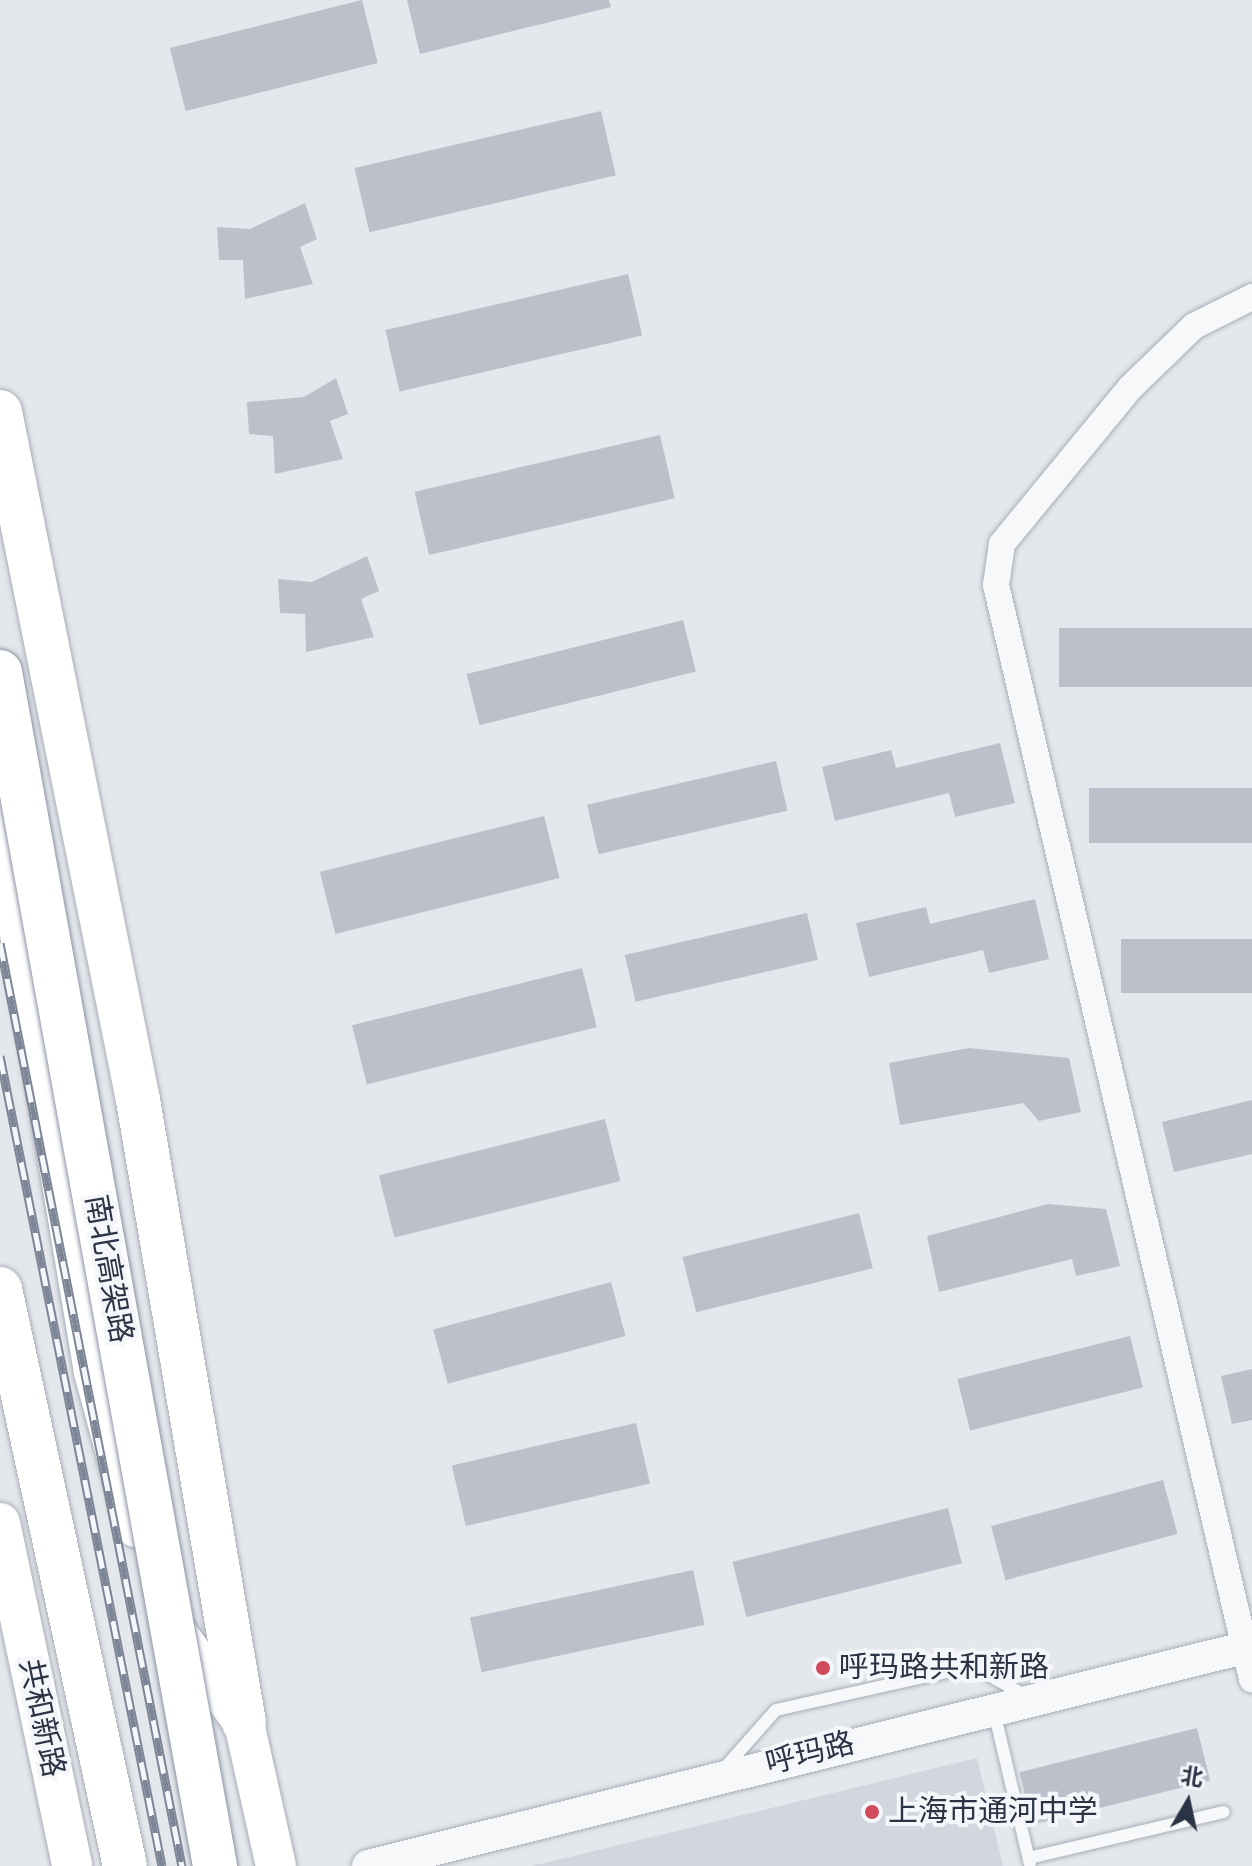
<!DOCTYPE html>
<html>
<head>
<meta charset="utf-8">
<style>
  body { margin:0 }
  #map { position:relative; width:1252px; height:1866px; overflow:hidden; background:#e4e7ec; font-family:"Sofia Sans Condensed","Noto Sans SC",sans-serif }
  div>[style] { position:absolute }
  .built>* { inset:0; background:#d2d6de }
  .building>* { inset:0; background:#bbc0ca; transform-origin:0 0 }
  .roads { filter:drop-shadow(0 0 2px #a9aeb7) drop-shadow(0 0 2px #a9aeb7) }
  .service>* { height:12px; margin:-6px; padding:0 6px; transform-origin:6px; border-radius:6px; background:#f7f8fa }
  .minor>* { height:26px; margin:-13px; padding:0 13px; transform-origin:13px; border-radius:13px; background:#f7f8fa }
  .tertiary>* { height:32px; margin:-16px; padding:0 16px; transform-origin:16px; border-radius:16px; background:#f7f8fa }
  .primary>* { height:40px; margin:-20px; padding:0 20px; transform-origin:20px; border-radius:20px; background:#fff }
  .trunk>* { height:44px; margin:-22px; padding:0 22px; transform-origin:22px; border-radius:22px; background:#fff }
  .rail>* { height:9px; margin-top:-4.5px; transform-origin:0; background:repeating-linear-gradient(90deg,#f4f6f9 0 18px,#7d8696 0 36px); box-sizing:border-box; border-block:2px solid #7d8696 }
  .bridges { filter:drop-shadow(0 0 2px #8b94a3) drop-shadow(0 0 2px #8b94a3) }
  .trunk-bridge>* { height:44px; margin:-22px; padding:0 22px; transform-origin:22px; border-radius:22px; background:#fff }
  .dots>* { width:22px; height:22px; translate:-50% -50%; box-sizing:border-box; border:4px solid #f4f6f9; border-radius:50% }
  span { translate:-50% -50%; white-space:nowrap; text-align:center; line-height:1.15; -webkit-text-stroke:8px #f4f6f9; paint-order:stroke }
  .street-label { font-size:30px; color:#2b3445 }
  .poi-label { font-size:30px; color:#2b3445 }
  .left { translate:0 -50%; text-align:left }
  .north { position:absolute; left:1148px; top:1762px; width:80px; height:80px; -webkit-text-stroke:6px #f4f6f9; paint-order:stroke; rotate:9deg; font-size:22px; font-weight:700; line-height:32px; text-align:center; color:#2b3445 }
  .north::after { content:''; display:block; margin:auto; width:28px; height:36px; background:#2b3445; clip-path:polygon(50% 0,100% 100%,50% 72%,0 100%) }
</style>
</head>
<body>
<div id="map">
  <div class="built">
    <div style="clip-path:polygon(977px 1758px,1003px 1866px,532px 1866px)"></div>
  </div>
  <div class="building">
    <div style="left:362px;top:0;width:65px;height:198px;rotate:76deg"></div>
    <div style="clip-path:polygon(407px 0,609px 0,611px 7px,420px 54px)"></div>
    <div style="left:601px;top:111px;width:66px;height:253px;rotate:77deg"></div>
    <div style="clip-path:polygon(305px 203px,317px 239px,300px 247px,313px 284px,245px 299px,243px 260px,219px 260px,217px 227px,250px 229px)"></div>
    <div style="left:628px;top:274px;width:63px;height:249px;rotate:77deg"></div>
    <div style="clip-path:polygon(336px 378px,348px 414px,330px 421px,343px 459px,275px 474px,273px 436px,249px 434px,247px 402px,304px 397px)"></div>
    <div style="left:660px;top:435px;width:65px;height:252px;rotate:77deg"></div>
    <div style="clip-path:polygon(367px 556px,379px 591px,361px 599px,374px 637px,306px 652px,305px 614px,280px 613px,278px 579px,312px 582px)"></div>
    <div style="left:683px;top:620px;width:53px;height:223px;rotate:76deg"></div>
    <div style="left:1252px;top:628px;width:59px;height:193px;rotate:90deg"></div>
    <div style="clip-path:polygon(1000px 743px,1015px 803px,955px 817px,949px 793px,835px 821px,822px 767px,891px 750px,896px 768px)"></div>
    <div style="left:776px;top:761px;width:51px;height:194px;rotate:77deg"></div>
    <div style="left:1252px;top:788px;width:55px;height:163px;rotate:90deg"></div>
    <div style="left:544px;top:816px;width:64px;height:231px;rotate:76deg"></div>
    <div style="clip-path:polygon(1035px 899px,1049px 959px,989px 973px,983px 950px,869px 977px,856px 923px,926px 907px,930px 924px)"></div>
    <div style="left:807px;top:913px;width:48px;height:187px;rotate:77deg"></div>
    <div style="left:1252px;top:939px;width:54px;height:131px;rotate:90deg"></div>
    <div style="left:582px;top:968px;width:61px;height:237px;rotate:76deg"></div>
    <div style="clip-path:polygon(969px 1048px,1069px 1058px,1081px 1112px,1039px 1121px,1023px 1103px,900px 1125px,889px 1063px)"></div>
    <div style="clip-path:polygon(1252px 1100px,1252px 1154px,1174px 1172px,1162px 1122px)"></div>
    <div style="left:605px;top:1119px;width:64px;height:233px;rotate:76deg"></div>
    <div style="clip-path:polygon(1048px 1204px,1106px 1209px,1120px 1266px,1076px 1276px,1072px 1259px,939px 1292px,927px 1236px)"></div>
    <div style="left:859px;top:1213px;width:57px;height:182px;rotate:76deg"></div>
    <div style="left:611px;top:1282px;width:56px;height:184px;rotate:75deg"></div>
    <div style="left:1130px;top:1336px;width:53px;height:178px;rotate:76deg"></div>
    <div style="clip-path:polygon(1252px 1369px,1252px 1420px,1232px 1424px,1221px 1376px)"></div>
    <div style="left:636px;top:1423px;width:62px;height:189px;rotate:77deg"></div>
    <div style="left:1163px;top:1480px;width:56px;height:178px;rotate:75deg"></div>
    <div style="left:948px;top:1508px;width:57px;height:222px;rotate:76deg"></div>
    <div style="left:693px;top:1570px;width:56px;height:228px;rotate:78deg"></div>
    <div style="left:1197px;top:1728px;width:54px;height:183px;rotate:76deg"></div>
  </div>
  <div class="roads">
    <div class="service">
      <div style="left:994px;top:1711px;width:157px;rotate:76.8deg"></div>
      <div style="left:722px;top:1771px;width:81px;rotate:-48.5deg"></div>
      <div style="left:776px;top:1710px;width:202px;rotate:-12.6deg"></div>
      <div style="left:973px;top:1666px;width:63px;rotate:29.4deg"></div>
      <div style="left:1029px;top:1858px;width:200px;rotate:-13.3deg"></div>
    </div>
    <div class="minor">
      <div style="left:1252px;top:297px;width:65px;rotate:153.4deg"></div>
      <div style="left:1194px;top:326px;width:89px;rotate:135.9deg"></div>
      <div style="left:1130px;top:388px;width:202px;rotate:129.4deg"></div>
      <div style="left:1002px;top:544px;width:41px;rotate:98.3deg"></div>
      <div style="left:996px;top:585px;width:1124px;rotate:76.83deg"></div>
    </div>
    <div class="tertiary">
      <div style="left:368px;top:1866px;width:911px;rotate:-13.98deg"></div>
    </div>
    <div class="primary">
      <div style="left:0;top:816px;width:564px;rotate:80.4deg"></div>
      <div style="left:94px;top:1372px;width:161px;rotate:74.8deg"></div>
      <div style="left:0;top:1523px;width:350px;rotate:78.1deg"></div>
      <div style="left:175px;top:1631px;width:115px;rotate:53.1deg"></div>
      <div style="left:244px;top:1723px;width:147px;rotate:77.4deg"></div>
    </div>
    <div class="trunk">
      <div style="left:0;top:412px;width:702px;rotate:78.66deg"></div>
      <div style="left:138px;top:1100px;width:632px;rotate:80.34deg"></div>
      <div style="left:0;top:1289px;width:590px;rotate:77.78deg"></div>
    </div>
  </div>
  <div class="rail">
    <div style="left:0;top:943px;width:941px;rotate:78.85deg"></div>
    <div style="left:0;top:1056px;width:826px;rotate:78.69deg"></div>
  </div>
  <div class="bridges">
    <div class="trunk-bridge">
      <div style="left:0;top:672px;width:1213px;rotate:79.79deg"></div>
    </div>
  </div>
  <div class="dots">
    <div style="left:823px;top:1668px;background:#d1495b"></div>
    <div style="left:872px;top:1812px;background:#d1495b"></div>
  </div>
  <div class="street-label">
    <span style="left:108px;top:1269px;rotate:80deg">南北高架路</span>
    <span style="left:41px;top:1718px;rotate:78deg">共和新路</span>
    <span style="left:810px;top:1754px;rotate:-14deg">呼玛路</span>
  </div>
  <div class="poi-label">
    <span class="left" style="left:839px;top:1668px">呼玛路共和新路</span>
    <span class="left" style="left:888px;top:1812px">上海市通河中学</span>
  </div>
  <div class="north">北</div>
</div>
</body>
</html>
